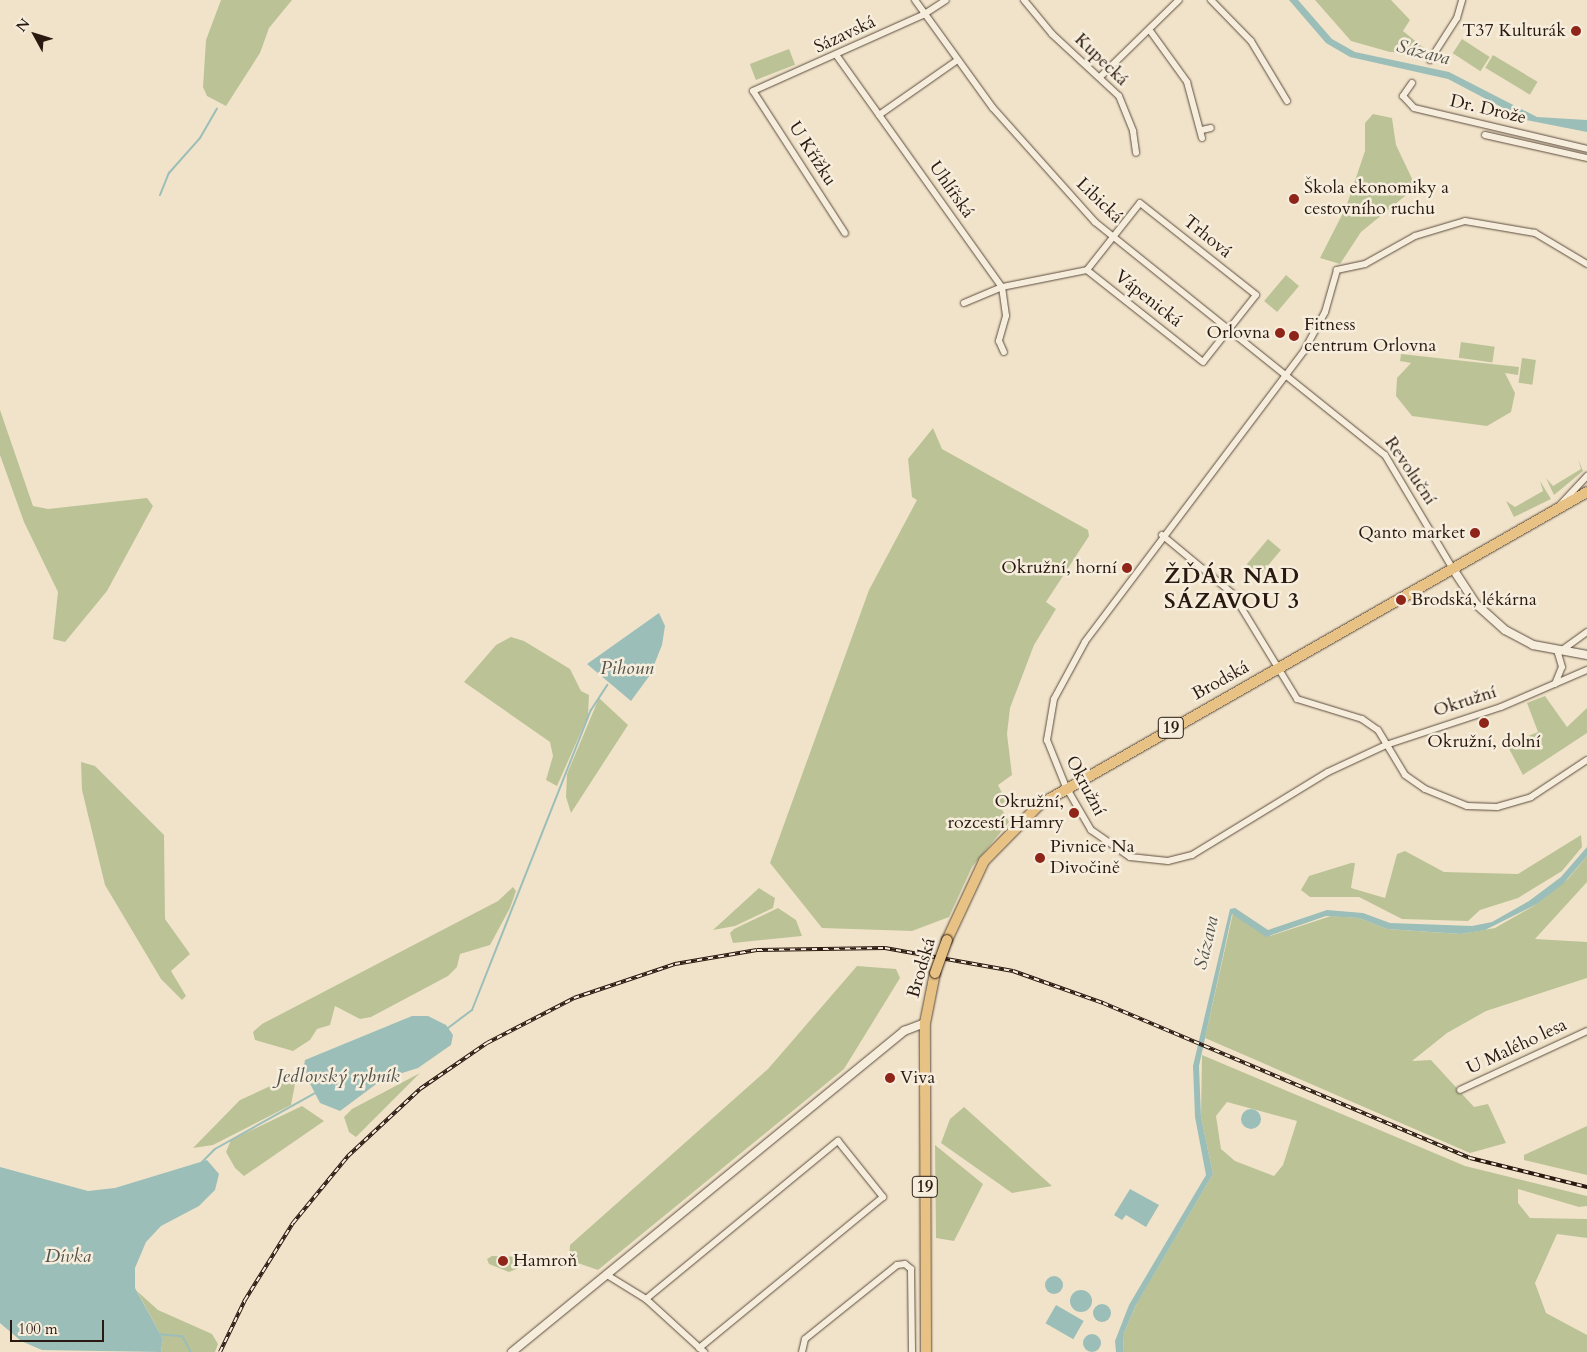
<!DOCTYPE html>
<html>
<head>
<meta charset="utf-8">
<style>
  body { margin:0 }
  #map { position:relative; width:1587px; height:1352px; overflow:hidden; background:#f1e3c9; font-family:Cardo,serif }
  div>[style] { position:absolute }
  .green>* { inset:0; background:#bbc396; transform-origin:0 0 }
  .water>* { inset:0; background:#9bbeb9; transform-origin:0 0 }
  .round { border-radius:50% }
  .stream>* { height:2px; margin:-1px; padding:0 1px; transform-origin:1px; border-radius:1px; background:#9bbeb9 }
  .roads { filter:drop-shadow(0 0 1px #5b4c3e) drop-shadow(0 0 1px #5b4c3e) }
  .minor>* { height:6px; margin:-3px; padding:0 3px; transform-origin:3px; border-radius:3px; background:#f6eddc }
  .tertiary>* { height:8px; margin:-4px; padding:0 4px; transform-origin:4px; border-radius:4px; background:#f6eddc }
  .primary>* { height:10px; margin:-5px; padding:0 5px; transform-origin:5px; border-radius:5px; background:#e8c284 }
  .rail>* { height:4px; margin-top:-2px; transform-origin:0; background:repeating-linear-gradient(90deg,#f6eddc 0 5.5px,#291910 0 11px); box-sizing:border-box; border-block:1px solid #291910 }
  .bridges { filter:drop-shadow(0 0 1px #291910) drop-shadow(0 0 1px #291910) }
  .primary-bridge>* { height:10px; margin:-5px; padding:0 5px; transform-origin:5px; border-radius:5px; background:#e8c284 }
  .dots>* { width:14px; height:14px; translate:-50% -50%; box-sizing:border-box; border:2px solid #f6eddc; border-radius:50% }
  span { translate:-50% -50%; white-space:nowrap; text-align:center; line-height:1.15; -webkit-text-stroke:5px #f6eddc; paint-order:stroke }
  .shield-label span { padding:1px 4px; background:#f6eddc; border:1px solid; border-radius:4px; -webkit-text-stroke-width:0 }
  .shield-label { font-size:16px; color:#291910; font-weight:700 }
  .poi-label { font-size:18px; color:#291910 }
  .right { translate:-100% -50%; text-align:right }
  .left { translate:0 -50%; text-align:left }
  .street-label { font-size:18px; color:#291910 }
  .water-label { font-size:19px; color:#51534b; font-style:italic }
  .district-label { font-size:22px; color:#291910; font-weight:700; letter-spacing:1px }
  .north { position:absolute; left:10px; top:10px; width:50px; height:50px; -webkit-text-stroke:4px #f6eddc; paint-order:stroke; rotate:309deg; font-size:14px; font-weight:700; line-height:20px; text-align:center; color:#291910 }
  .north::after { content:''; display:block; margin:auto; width:18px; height:22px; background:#291910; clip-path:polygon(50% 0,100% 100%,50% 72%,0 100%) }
  .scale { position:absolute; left:10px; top:1320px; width:94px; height:22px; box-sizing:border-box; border:2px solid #291910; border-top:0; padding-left:6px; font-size:15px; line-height:18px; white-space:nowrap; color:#291910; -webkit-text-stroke:4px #f6eddc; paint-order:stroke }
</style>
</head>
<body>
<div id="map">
  <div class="green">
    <div style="clip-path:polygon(221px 0,292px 0,269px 28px,260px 53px,226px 106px,207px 96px,203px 87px,206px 40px)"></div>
    <div style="clip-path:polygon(1315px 0,1391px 0,1410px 20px,1403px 31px,1430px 53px,1390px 52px,1351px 41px)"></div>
    <div style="left:1462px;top:39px;width:33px;height:17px;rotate:33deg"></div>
    <div style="left:789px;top:49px;width:17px;height:42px;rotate:69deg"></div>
    <div style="left:1493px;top:55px;width:52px;height:15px;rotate:31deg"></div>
    <div style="clip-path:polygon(1373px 114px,1392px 118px,1396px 145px,1416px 187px,1361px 232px,1340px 264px,1320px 258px,1346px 207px,1365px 151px,1365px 123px)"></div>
    <div style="left:1286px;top:275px;width:17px;height:34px;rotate:40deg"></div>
    <div style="left:1461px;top:342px;width:34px;height:16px;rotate:8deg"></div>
    <div style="clip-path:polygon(1401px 354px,1519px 367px,1518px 375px,1505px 373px,1515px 393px,1511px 412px,1487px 426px,1412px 416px,1396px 396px,1397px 378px,1411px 363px,1400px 361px)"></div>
    <div style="left:1522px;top:358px;width:14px;height:25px;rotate:8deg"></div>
    <div style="clip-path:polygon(0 410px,33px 506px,48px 509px,147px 498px,153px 506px,107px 591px,65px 642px,53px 639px,58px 592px,24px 522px,0 455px)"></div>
    <div style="clip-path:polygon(933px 428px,942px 449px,1088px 530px,1089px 536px,1046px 602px,1056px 609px,1034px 645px,1010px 708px,1007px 734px,1012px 775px,998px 785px,1006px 801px,1000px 806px,1009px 822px,972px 867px,949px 917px,912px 931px,822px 928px,770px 863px,869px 590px,917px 500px,912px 497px,908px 459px)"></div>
    <div style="clip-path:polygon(1578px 459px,1583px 471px,1554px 495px,1546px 478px,1553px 486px,1581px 469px)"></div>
    <div style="clip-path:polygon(1540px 481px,1551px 499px,1514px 517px,1506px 501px,1515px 507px,1543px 491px)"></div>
    <div style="left:1268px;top:539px;width:17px;height:33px;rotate:40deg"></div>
    <div style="clip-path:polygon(511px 637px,524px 641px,570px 669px,581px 691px,589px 695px,588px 716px,557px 786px,546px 780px,553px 756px,550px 742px,464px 682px,496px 645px)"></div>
    <div style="clip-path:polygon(1545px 696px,1567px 727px,1587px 708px,1587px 733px,1523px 775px,1507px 745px,1538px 732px,1527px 703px)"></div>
    <div style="clip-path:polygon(599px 698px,628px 725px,571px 813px,566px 797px,567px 774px)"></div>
    <div style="clip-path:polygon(81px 762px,95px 766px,164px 835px,165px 919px,190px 954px,171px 971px,186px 996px,182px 1000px,161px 979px,105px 885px,82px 790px)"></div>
    <div style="clip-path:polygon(1581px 835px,1582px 847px,1562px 871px,1518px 898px,1480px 910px,1468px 921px,1402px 919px,1359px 897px,1310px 897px,1301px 890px,1309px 876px,1351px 863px,1355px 863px,1351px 888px,1385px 898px,1397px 854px,1405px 851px,1444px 872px,1518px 874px)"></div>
    <div style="clip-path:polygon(1587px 856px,1587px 882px,1535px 939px,1587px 942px,1587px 978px,1486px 1011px,1447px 1033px,1412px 1061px,1431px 1060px,1474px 1107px,1488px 1104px,1506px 1143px,1470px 1153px,1205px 1038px,1233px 913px,1270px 936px,1331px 916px,1359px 918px,1387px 929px,1461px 934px,1495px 928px,1537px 904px,1568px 879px)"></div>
    <div style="clip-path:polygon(513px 887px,516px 891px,510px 908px,490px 945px,460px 954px,457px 967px,448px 976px,371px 1017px,360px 1019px,335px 1006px,330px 1025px,317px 1029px,310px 1040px,293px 1051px,255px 1040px,253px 1032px,262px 1024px,498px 901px)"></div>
    <div style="clip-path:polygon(759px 888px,775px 898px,773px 908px,735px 926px,713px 930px)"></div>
    <div style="clip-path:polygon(778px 908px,796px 920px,802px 936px,733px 943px,730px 933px,734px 929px)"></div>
    <div style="clip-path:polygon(857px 966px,896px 969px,900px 978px,844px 1069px,598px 1270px,569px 1260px,570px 1245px,768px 1069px)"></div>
    <div style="clip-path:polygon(evenodd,1202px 1055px,1465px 1166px,1587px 1196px,1587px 1206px,1579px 1207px,1518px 1189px,1518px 1203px,1530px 1218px,1587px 1219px,1587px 1238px,1557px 1234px,1535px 1283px,1546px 1313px,1587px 1335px,1587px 1352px,1123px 1352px,1124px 1333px,1137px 1303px,1213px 1174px,1201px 1117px,1202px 1055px,1227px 1102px,1297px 1121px,1283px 1165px,1274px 1176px,1235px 1161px,1221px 1149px,1216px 1116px,1227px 1102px)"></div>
    <div style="clip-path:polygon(420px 1073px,356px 1137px,349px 1132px,344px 1117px,352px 1109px)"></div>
    <div style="clip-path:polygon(288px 1078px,295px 1084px,291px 1105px,213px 1145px,193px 1148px,240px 1100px)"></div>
    <div style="clip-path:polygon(302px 1106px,324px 1121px,244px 1176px,235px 1168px,226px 1152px,231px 1140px)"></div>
    <div style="clip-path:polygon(964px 1107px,1052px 1186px,1012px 1193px,941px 1143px,950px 1119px)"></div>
    <div style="clip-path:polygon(1587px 1126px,1587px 1175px,1524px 1160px,1524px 1155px)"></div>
    <div style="clip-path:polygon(935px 1145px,983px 1184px,954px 1241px,936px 1238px)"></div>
    <div style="clip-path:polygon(492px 1256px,529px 1257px,541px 1259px,509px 1272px,489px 1264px,487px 1259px)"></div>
    <div style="clip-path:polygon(137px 1291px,158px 1310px,212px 1334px,218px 1344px,215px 1352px,161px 1352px,163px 1339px)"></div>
  </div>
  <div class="water">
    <div style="clip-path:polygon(1289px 0,1298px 0,1332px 39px,1355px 52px,1449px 72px,1537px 117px,1587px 120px,1587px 132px,1526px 120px,1448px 79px,1350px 57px,1326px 43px)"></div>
    <div style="clip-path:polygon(659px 613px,665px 626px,662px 645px,650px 675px,631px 701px,587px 664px)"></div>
    <div style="clip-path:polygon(1587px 847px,1587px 856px,1563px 884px,1537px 904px,1485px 930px,1461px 934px,1387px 929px,1359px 918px,1326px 916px,1266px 937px,1232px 914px,1199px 1066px,1201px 1117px,1213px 1174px,1136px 1305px,1124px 1333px,1123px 1352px,1116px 1352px,1115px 1341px,1129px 1305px,1206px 1175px,1195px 1117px,1193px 1066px,1230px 909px,1235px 908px,1268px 930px,1327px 910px,1363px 913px,1390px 923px,1472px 926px,1492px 922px,1529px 901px,1561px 877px)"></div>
    <div style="clip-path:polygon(412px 1016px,428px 1016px,446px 1025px,453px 1035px,451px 1045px,418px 1068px,383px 1079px,340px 1111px,320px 1103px,303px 1070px,305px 1060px)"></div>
    <div class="round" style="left:1241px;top:1109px;width:20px;height:20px"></div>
    <div style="clip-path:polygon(207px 1160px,219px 1174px,215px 1190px,199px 1206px,161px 1226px,146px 1242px,135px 1268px,135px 1288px,163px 1339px,161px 1352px,42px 1350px,21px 1341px,0 1323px,0 1167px,88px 1191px,115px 1188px)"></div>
    <div style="clip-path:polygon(1130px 1189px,1159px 1205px,1146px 1227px,1126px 1215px,1122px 1220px,1114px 1215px)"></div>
    <div class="round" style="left:1045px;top:1276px;width:18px;height:18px"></div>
    <div class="round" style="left:1070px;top:1290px;width:22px;height:22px"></div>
    <div class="round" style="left:1093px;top:1304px;width:18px;height:18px"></div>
    <div style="left:1056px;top:1305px;width:32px;height:21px;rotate:30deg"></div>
    <div class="round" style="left:1083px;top:1334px;width:18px;height:18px"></div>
  </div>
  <div class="stream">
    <div style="left:160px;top:195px;width:24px;rotate:-68deg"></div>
    <div style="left:169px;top:173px;width:47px;rotate:-48.5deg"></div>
    <div style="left:200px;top:138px;width:34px;rotate:-60deg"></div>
    <div style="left:448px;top:1028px;width:30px;rotate:-37deg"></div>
    <div style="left:472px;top:1010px;width:323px;rotate:-68.4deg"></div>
    <div style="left:591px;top:710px;width:30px;rotate:-57deg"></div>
    <div style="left:202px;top:1162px;width:18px;rotate:-45deg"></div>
    <div style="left:215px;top:1149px;width:117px;rotate:-29.2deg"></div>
    <div style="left:157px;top:1334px;width:25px;rotate:5deg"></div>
    <div style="left:182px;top:1336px;width:18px;rotate:61deg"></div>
  </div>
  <div class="roads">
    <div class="minor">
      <div style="left:915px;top:0;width:133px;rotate:54.2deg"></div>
      <div style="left:993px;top:108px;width:153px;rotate:48.2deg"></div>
      <div style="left:1095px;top:222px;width:372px;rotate:38.8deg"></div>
      <div style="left:1385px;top:455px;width:133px;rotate:59.2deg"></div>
      <div style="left:1024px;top:0;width:44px;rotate:50.5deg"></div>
      <div style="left:1052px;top:34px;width:91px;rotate:42.8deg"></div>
      <div style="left:1119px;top:96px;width:38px;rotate:68deg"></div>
      <div style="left:1133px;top:131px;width:22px;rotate:82deg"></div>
      <div style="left:1211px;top:0;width:57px;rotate:45.7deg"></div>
      <div style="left:1251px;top:41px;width:70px;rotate:59deg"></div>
      <div style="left:1151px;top:32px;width:62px;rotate:54.2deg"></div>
      <div style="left:1187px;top:82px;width:58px;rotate:75deg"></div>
      <div style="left:837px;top:56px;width:284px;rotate:54.5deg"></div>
      <div style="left:1002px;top:287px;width:29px;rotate:82deg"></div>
      <div style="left:1006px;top:316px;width:26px;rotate:106deg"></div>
      <div style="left:999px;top:341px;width:12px;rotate:66deg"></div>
      <div style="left:1430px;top:60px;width:50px;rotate:-57.3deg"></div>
      <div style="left:1457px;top:18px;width:19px;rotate:-74deg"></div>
      <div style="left:1100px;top:77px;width:110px;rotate:-44.3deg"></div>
      <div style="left:1412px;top:83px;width:16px;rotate:125deg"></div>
      <div style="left:1403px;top:96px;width:16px;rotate:47deg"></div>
      <div style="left:1414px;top:108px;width:178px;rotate:13.3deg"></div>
      <div style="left:879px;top:115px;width:94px;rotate:-35deg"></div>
      <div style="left:1202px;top:130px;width:9px;rotate:-13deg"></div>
      <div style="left:1485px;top:135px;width:105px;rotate:12.7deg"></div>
      <div style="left:1140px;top:203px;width:148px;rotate:38.4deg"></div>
      <div style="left:1256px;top:295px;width:85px;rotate:128.3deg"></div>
      <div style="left:1203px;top:362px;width:148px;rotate:-141.6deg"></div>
      <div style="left:1087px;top:270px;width:85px;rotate:-51.7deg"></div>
      <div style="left:845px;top:233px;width:169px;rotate:-122.9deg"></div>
      <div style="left:753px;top:91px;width:186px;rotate:-24.1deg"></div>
      <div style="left:923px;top:15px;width:27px;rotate:-33deg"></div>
      <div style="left:1587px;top:264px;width:61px;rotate:-149.2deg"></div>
      <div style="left:1535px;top:233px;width:71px;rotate:-170.3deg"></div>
      <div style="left:1465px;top:221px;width:52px;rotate:163.3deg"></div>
      <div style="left:1415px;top:236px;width:57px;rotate:150.8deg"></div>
      <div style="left:1365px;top:264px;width:29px;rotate:168deg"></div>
      <div style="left:1337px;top:270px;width:44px;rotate:105.9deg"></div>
      <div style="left:1325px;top:312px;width:44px;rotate:118.3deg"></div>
      <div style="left:1304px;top:351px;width:364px;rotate:127deg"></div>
      <div style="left:1085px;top:642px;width:65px;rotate:118.5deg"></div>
      <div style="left:1054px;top:699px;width:42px;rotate:99.7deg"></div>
      <div style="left:1047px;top:740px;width:51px;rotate:68deg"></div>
      <div style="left:1066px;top:787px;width:50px;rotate:59.8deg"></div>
      <div style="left:1091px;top:830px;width:47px;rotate:34.7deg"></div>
      <div style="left:1130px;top:857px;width:38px;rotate:6deg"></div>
      <div style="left:1168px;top:861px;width:25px;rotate:-14deg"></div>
      <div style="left:1192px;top:855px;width:159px;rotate:-31.4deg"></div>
      <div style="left:1328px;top:772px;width:64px;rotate:-25deg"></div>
      <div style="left:1386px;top:745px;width:121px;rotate:-18.3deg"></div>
      <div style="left:1501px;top:707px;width:94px;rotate:-23.3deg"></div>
      <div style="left:964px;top:303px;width:41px;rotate:-22.8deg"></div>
      <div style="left:1002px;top:287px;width:87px;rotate:-11.3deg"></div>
      <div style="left:1560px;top:505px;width:40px;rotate:-47deg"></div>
      <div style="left:1162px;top:535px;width:92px;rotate:39.7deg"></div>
      <div style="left:1233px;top:594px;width:123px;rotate:58.6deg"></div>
      <div style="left:1297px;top:699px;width:68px;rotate:17.1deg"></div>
      <div style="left:1362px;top:719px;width:19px;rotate:35deg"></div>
      <div style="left:1378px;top:730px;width:52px;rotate:59deg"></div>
      <div style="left:1405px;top:775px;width:24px;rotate:35deg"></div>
      <div style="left:1425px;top:789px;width:45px;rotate:22deg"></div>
      <div style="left:1467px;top:806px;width:30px;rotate:2deg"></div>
      <div style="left:1497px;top:807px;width:35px;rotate:-16deg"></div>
      <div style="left:1531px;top:797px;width:67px;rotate:-33.5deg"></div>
      <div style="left:1555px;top:684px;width:18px;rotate:-68deg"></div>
      <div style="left:1562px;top:667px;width:15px;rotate:-106deg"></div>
      <div style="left:1558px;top:653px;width:36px;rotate:-36deg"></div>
      <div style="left:1460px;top:1090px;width:140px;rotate:-24.9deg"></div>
      <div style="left:607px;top:1275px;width:46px;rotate:31.6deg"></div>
      <div style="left:646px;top:1299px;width:79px;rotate:42.4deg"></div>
      <div style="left:646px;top:1299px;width:249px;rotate:-39.5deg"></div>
      <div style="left:838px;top:1141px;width:72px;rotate:51.2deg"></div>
      <div style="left:883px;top:1197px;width:238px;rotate:140.6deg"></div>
      <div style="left:802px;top:1352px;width:13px;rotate:-77deg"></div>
      <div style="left:805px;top:1339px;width:118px;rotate:-38.8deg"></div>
      <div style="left:897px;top:1265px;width:8px;rotate:-7deg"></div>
      <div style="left:905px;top:1264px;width:8px;rotate:40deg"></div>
      <div style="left:911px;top:1269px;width:83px;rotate:89.3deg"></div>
    </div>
    <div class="tertiary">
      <div style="left:1453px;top:569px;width:42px;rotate:56.7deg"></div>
      <div style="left:1476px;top:604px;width:39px;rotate:42deg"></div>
      <div style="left:1505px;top:630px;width:32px;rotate:28deg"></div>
      <div style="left:1533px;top:645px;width:55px;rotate:10.5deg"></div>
      <div style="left:512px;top:1352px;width:507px;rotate:-39.31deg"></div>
      <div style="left:904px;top:1031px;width:22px;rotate:-21deg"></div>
    </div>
    <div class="primary">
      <div style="left:947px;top:940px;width:87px;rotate:-64.9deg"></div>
      <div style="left:984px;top:861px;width:78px;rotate:-45.5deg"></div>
      <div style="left:1039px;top:805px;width:631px;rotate:-29.73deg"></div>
      <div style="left:926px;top:1352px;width:329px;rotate:-90.2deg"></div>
      <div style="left:925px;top:1023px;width:51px;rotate:-78.7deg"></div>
    </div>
  </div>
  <div class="rail">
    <div style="left:220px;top:1352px;width:58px;rotate:-64.3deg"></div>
    <div style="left:245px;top:1300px;width:91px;rotate:-58.1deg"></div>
    <div style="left:293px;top:1223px;width:87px;rotate:-50.6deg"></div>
    <div style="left:348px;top:1156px;width:98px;rotate:-42.9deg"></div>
    <div style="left:420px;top:1089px;width:81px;rotate:-34.5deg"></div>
    <div style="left:487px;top:1043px;width:98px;rotate:-27.3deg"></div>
    <div style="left:574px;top:998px;width:107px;rotate:-18.6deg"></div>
    <div style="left:675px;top:964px;width:83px;rotate:-9.7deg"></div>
    <div style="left:757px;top:950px;width:128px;rotate:-0.9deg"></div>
    <div style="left:885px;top:948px;width:130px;rotate:10.2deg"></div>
    <div style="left:1013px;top:971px;width:96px;rotate:19.6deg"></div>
    <div style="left:1103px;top:1003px;width:398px;rotate:22.9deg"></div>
    <div style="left:1470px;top:1158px;width:121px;rotate:13.9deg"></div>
  </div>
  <div class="bridges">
    <div class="primary-bridge">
      <div style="left:935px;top:973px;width:35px;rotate:-70deg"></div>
    </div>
  </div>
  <div class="dots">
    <div style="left:1576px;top:31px;background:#8f2418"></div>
    <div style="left:1294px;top:199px;background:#8f2418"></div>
    <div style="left:1280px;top:333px;background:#8f2418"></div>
    <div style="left:1294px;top:336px;background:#8f2418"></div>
    <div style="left:1475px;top:533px;background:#8f2418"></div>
    <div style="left:1127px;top:568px;background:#8f2418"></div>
    <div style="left:1401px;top:600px;background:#8f2418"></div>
    <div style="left:1484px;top:723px;background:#8f2418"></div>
    <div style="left:1074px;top:813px;background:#8f2418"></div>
    <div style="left:1040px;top:858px;background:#8f2418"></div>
    <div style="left:890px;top:1078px;background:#8f2418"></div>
    <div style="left:503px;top:1261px;background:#8f2418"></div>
  </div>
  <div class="shield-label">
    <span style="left:1171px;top:728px">19</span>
    <span style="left:925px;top:1187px">19</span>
  </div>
  <div class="poi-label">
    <span class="right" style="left:1566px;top:31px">T37 Kulturák</span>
    <span class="left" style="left:1304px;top:199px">Škola ekonomiky a<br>cestovního ruchu</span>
    <span class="left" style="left:1304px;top:336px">Fitness<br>centrum Orlovna</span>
    <span class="right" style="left:1270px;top:333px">Orlovna</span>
    <span class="right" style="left:1465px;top:533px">Qanto market</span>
    <span class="right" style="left:1117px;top:568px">Okružní, horní</span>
    <span class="left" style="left:1411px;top:600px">Brodská, lékárna</span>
    <span style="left:1484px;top:742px">Okružní, dolní</span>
    <span class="right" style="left:1064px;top:813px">Okružní,<br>rozcestí Hamry</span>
    <span class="left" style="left:1050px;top:858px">Pivnice Na<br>Divočině</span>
    <span class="left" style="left:900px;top:1078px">Viva</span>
    <span class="left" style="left:513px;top:1261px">Hamroň</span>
  </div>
  <div class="street-label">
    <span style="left:845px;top:35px;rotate:-25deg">Sázavská</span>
    <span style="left:1101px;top:60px;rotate:44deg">Kupecká</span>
    <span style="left:1488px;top:110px;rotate:13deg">Dr. Drože</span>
    <span style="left:812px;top:154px;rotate:57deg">U Křížku</span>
    <span style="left:951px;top:190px;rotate:55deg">Uhlířská</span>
    <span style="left:1099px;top:201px;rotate:44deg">Libická</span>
    <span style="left:1207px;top:237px;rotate:39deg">Trhová</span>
    <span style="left:1148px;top:299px;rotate:38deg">Vápenická</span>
    <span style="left:1410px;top:471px;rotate:56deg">Revoluční</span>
    <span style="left:1221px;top:681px;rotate:-29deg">Brodská</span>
    <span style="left:1465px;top:702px;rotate:-18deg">Okružní</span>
    <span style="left:1085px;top:786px;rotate:62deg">Okružní</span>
    <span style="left:922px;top:968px;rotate:-74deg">Brodská</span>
    <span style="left:1517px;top:1047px;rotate:-25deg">U Malého lesa</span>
  </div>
  <div class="water-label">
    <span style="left:1423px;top:53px;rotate:14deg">Sázava</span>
    <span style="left:627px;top:669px">Pihoun</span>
    <span style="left:1207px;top:943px;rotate:-77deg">Sázava</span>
    <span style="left:338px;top:1077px">Jedlovský rybník</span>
    <span style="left:68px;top:1257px">Dívka</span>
  </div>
  <div class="district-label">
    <span style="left:1232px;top:589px">ŽĎÁR NAD<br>SÁZAVOU 3</span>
  </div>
  <div class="north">N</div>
  <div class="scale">100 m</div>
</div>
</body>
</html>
